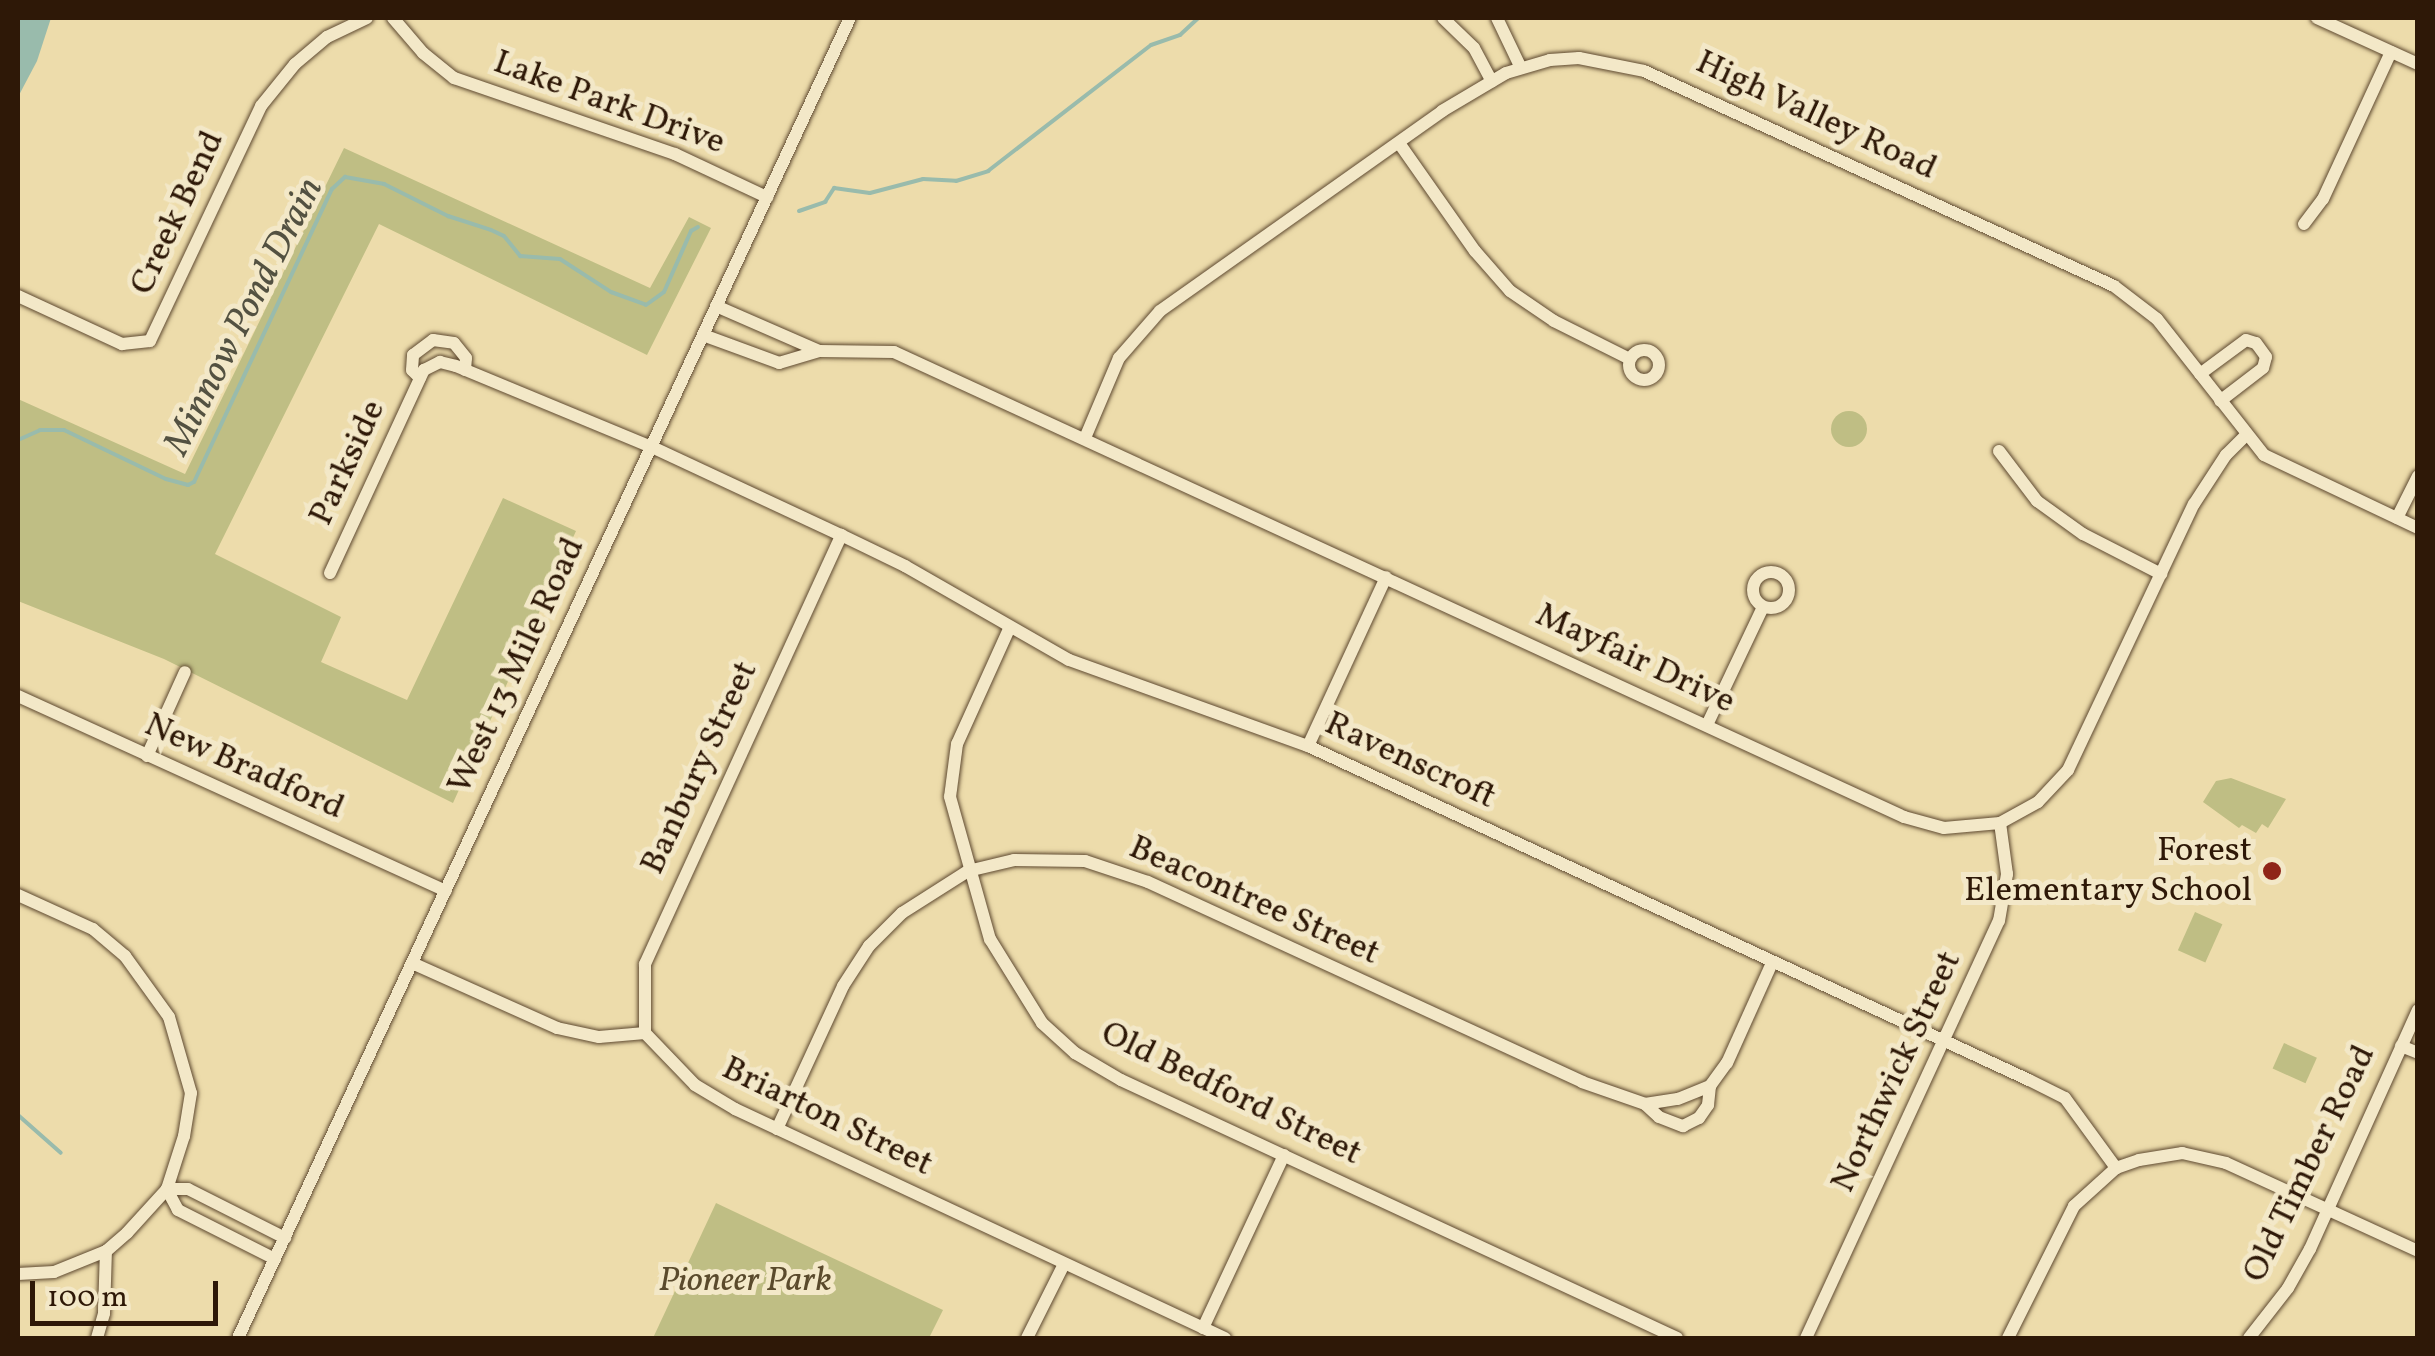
<!DOCTYPE html>
<html>
<head>
<meta charset="utf-8">
<style>
  body { margin:0 }
  #map { position:relative; width:2435px; height:1356px; overflow:hidden; background:#eddcab; font-family:Vollkorn,serif }
  div>[style] { position:absolute }
  .green>* { inset:0; background:#bfbe84; transform-origin:0 0 }
  .round { border-radius:50% }
  .water>* { inset:0; background:#99bbac }
  .stream>* { height:4px; margin:-2px; padding:0 2px; transform-origin:2px; border-radius:2px; background:#99bbac }
  .roads { filter:drop-shadow(0 0 2px #5e4930) drop-shadow(0 0 2px #5e4930) }
  .minor>* { height:12px; margin:-6px; padding:0 6px; transform-origin:6px; border-radius:6px; background:#f3e8c8 }
  .minor>.ring { margin:-6px; padding:0; box-sizing:content-box; background:none; border:12px solid #f3e8c8; border-radius:50% }
  .dots>* { width:28px; height:28px; translate:-50% -50%; box-sizing:border-box; border:5px solid #f3e8c8; border-radius:50% }
  span { translate:-50% -50%; white-space:nowrap; text-align:center; line-height:1.15; -webkit-text-stroke:10px #f3e8c8; paint-order:stroke }
  .street-label { font-size:35px; color:#2e1807 }
  .poi-label { font-size:35px; color:#2e1807 }
  .right { translate:-100% -50%; text-align:right }
  .park-label { font-size:35px; color:#5a4a2c; font-style:italic }
  .water-label { font-size:38px; color:#535141; font-style:italic }
  .frame { position:absolute; inset:0; border:20px solid #2e1807; pointer-events:none }
  .scale { position:absolute; left:30px; top:1281px; width:188px; height:45px; box-sizing:border-box; border:5px solid #2e1807; border-top:0; padding-left:12px; font-size:30px; line-height:35px; white-space:nowrap; color:#2e1807; -webkit-text-stroke:8px #f3e8c8; paint-order:stroke }
</style>
</head>
<body>
<div id="map">
  <div class="green">
    <div style="clip-path:polygon(344px 148px,650px 288px,689px 217px,711px 228px,647px 355px,379px 224px,215px 554px,341px 617px,321px 662px,407px 700px,503px 498px,576px 531px,453px 803px,164px 659px,18px 601px,18px 399px,185px 474px)"></div>
    <div class="round" style="left:1831px;top:411px;width:36px;height:36px"></div>
    <div style="clip-path:polygon(2231px 778px,2286px 799px,2268px 828px,2262px 824px,2256px 833px,2242px 825px,2239px 828px,2203px 802px,2216px 781px)"></div>
    <div style="left:2195px;top:912px;width:30px;height:42px;rotate:24deg"></div>
    <div style="left:2284px;top:1043px;width:36px;height:28px;rotate:24deg"></div>
    <div style="clip-path:polygon(716px 1203px,943px 1310px,929px 1338px,653px 1338px)"></div>
  </div>
  <div class="water">
    <div style="clip-path:polygon(18px 18px,51px 18px,37px 61px,18px 97px)"></div>
  </div>
  <div class="stream">
    <div style="left:799px;top:211px;width:28px;rotate:-19deg"></div>
    <div style="left:825px;top:202px;width:17px;rotate:-57deg"></div>
    <div style="left:834px;top:188px;width:36px;rotate:8deg"></div>
    <div style="left:870px;top:193px;width:55px;rotate:-14.8deg"></div>
    <div style="left:923px;top:179px;width:33px;rotate:3deg"></div>
    <div style="left:956px;top:181px;width:34px;rotate:-17deg"></div>
    <div style="left:988px;top:171px;width:206px;rotate:-37.7deg"></div>
    <div style="left:1151px;top:45px;width:31px;rotate:-19deg"></div>
    <div style="left:1180px;top:35px;width:25px;rotate:-43deg"></div>
    <div style="left:18px;top:440px;width:24px;rotate:-24deg"></div>
    <div style="left:40px;top:430px;width:24px"></div>
    <div style="left:64px;top:430px;width:113px;rotate:25.7deg"></div>
    <div style="left:166px;top:479px;width:23px;rotate:15deg"></div>
    <div style="left:188px;top:485px;width:7px;rotate:-27deg"></div>
    <div style="left:194px;top:482px;width:324px;rotate:-64.8deg"></div>
    <div style="left:332px;top:189px;width:18px;rotate:-43deg"></div>
    <div style="left:345px;top:177px;width:40px;rotate:10deg"></div>
    <div style="left:384px;top:184px;width:72px;rotate:26.6deg"></div>
    <div style="left:448px;top:216px;width:45px;rotate:18deg"></div>
    <div style="left:491px;top:230px;width:14px;rotate:25deg"></div>
    <div style="left:504px;top:236px;width:26px;rotate:51deg"></div>
    <div style="left:520px;top:256px;width:40px;rotate:4.3deg"></div>
    <div style="left:560px;top:259px;width:61px;rotate:32.9deg"></div>
    <div style="left:611px;top:292px;width:37px;rotate:20deg"></div>
    <div style="left:646px;top:305px;width:22px;rotate:-36deg"></div>
    <div style="left:664px;top:292px;width:67px;rotate:-66.1deg"></div>
    <div style="left:691px;top:231px;width:8px;rotate:-30deg"></div>
    <div style="left:18px;top:1115px;width:57px;rotate:41.5deg"></div>
  </div>
  <div class="roads">
    <div class="minor">
      <div style="left:393px;top:18px;width:46px;rotate:49.4deg"></div>
      <div style="left:423px;top:53px;width:40px;rotate:39deg"></div>
      <div style="left:454px;top:78px;width:234px;rotate:19deg"></div>
      <div style="left:675px;top:154px;width:102px;rotate:25.1deg"></div>
      <div style="left:1443px;top:18px;width:43px;rotate:44.1deg"></div>
      <div style="left:1474px;top:48px;width:38px;rotate:62deg"></div>
      <div style="left:1497px;top:18px;width:55px;rotate:64.4deg"></div>
      <div style="left:2317px;top:18px;width:111px;rotate:24.5deg"></div>
      <div style="left:1399px;top:143px;width:132px;rotate:54.9deg"></div>
      <div style="left:1475px;top:251px;width:53px;rotate:48.8deg"></div>
      <div style="left:1510px;top:291px;width:53px;rotate:34.3deg"></div>
      <div style="left:1554px;top:321px;width:85px;rotate:26.6deg"></div>
      <div style="left:2304px;top:224px;width:31px;rotate:-53deg"></div>
      <div style="left:2323px;top:199px;width:162px;rotate:-65.2deg"></div>
      <div style="left:18px;top:296px;width:115px;rotate:24.8deg"></div>
      <div style="left:122px;top:344px;width:28px;rotate:-6deg"></div>
      <div style="left:150px;top:341px;width:260px;rotate:-64.7deg"></div>
      <div style="left:261px;top:106px;width:54px;rotate:-51deg"></div>
      <div style="left:295px;top:64px;width:42px;rotate:-40.2deg"></div>
      <div style="left:327px;top:37px;width:44px;rotate:-25.4deg"></div>
      <div style="left:716px;top:306px;width:112px;rotate:23.6deg"></div>
      <div style="left:703px;top:335px;width:81px;rotate:20.2deg"></div>
      <div style="left:779px;top:363px;width:42px;rotate:-16.7deg"></div>
      <div style="left:819px;top:351px;width:75px;rotate:0.8deg"></div>
      <div style="left:894px;top:352px;width:1112px;rotate:24.72deg"></div>
      <div style="left:1904px;top:817px;width:41px;rotate:15.4deg"></div>
      <div style="left:1944px;top:828px;width:56px;rotate:-5.1deg"></div>
      <div style="left:2000px;top:823px;width:43px;rotate:-28.9deg"></div>
      <div style="left:2038px;top:802px;width:44px;rotate:-46.8deg"></div>
      <div style="left:2068px;top:770px;width:294px;rotate:-64.7deg"></div>
      <div style="left:2194px;top:504px;width:59px;rotate:-56.9deg"></div>
      <div style="left:2226px;top:455px;width:27px;rotate:-45deg"></div>
      <div class="ring" style="left:1629px;top:350px;width:18px;height:18px"></div>
      <div style="left:2200px;top:374px;width:57px;rotate:-36.5deg"></div>
      <div style="left:2246px;top:340px;width:10px;rotate:17deg"></div>
      <div style="left:2256px;top:343px;width:17px;rotate:54deg"></div>
      <div style="left:2266px;top:357px;width:11px;rotate:105deg"></div>
      <div style="left:2263px;top:368px;width:54px;rotate:142.5deg"></div>
      <div style="left:420px;top:378px;width:11px;rotate:-135deg"></div>
      <div style="left:412px;top:370px;width:15px;rotate:-86deg"></div>
      <div style="left:413px;top:355px;width:25px;rotate:-37deg"></div>
      <div style="left:433px;top:340px;width:21px;rotate:8deg"></div>
      <div style="left:454px;top:343px;width:19px;rotate:51deg"></div>
      <div style="left:466px;top:358px;width:12px;rotate:95deg"></div>
      <div style="left:1085px;top:438px;width:87px;rotate:-67deg"></div>
      <div style="left:1119px;top:358px;width:62px;rotate:-48.9deg"></div>
      <div style="left:1160px;top:311px;width:346px;rotate:-35.3deg"></div>
      <div style="left:1442px;top:111px;width:74px;rotate:-30.7deg"></div>
      <div style="left:1506px;top:73px;width:46px;rotate:-16.5deg"></div>
      <div style="left:1550px;top:60px;width:29px;rotate:-4deg"></div>
      <div style="left:1579px;top:58px;width:66px;rotate:11.3deg"></div>
      <div style="left:1644px;top:71px;width:517px;rotate:24.58deg"></div>
      <div style="left:2114px;top:286px;width:54px;rotate:37.5deg"></div>
      <div style="left:2157px;top:319px;width:173px;rotate:51.8deg"></div>
      <div style="left:2264px;top:455px;width:170px;rotate:25.4deg"></div>
      <div style="left:1999px;top:451px;width:63px;rotate:52.8deg"></div>
      <div style="left:2037px;top:501px;width:57px;rotate:35.7deg"></div>
      <div style="left:2083px;top:534px;width:88px;rotate:27.1deg"></div>
      <div style="left:2397px;top:518px;width:47px;rotate:-63.4deg"></div>
      <div class="ring" style="left:1753px;top:572px;width:24px;height:24px"></div>
      <div style="left:330px;top:573px;width:224px;rotate:-65.2deg"></div>
      <div style="left:424px;top:370px;width:18px;rotate:-27deg"></div>
      <div style="left:440px;top:362px;width:16px;rotate:14deg"></div>
      <div style="left:456px;top:366px;width:212px;rotate:22.5deg"></div>
      <div style="left:652px;top:447px;width:208px;rotate:25deg"></div>
      <div style="left:841px;top:535px;width:71px;rotate:25.8deg"></div>
      <div style="left:905px;top:566px;width:189px;rotate:29.8deg"></div>
      <div style="left:1069px;top:660px;width:254px;rotate:19.8deg"></div>
      <div style="left:1308px;top:746px;width:795px;rotate:24.86deg"></div>
      <div style="left:2029px;top:1080px;width:40px;rotate:26.6deg"></div>
      <div style="left:2065px;top:1098px;width:87px;rotate:53.9deg"></div>
      <div style="left:1009px;top:629px;width:126px;rotate:114.3deg"></div>
      <div style="left:957px;top:744px;width:53px;rotate:97.5deg"></div>
      <div style="left:950px;top:797px;width:148px;rotate:74.3deg"></div>
      <div style="left:990px;top:939px;width:99px;rotate:58.2deg"></div>
      <div style="left:1042px;top:1023px;width:45px;rotate:42.3deg"></div>
      <div style="left:1075px;top:1053px;width:53px;rotate:30.4deg"></div>
      <div style="left:1121px;top:1080px;width:613px;rotate:24.89deg"></div>
      <div style="left:18px;top:696px;width:470px;rotate:24.5deg"></div>
      <div style="left:1707px;top:725px;width:131px;rotate:-64.6deg"></div>
      <div style="left:1308px;top:746px;width:186px;rotate:-65.2deg"></div>
      <div style="left:147px;top:756px;width:92px;rotate:-65.7deg"></div>
      <div style="left:18px;top:895px;width:82px;rotate:24.4deg"></div>
      <div style="left:93px;top:929px;width:42px;rotate:40.2deg"></div>
      <div style="left:125px;top:956px;width:75px;rotate:54.2deg"></div>
      <div style="left:169px;top:1017px;width:79px;rotate:73.9deg"></div>
      <div style="left:191px;top:1093px;width:44px;rotate:99.2deg"></div>
      <div style="left:184px;top:1136px;width:56px;rotate:107.8deg"></div>
      <div style="left:167px;top:1189px;width:59px;rotate:132.3deg"></div>
      <div style="left:127px;top:1233px;width:28px;rotate:139deg"></div>
      <div style="left:106px;top:1251px;width:56px;rotate:158deg"></div>
      <div style="left:54px;top:1272px;width:36px;rotate:177deg"></div>
      <div style="left:412px;top:963px;width:159px;rotate:24.1deg"></div>
      <div style="left:557px;top:1028px;width:43px;rotate:12.1deg"></div>
      <div style="left:599px;top:1037px;width:46px;rotate:-5deg"></div>
      <div style="left:645px;top:1033px;width:72px;rotate:46.1deg"></div>
      <div style="left:695px;top:1085px;width:47px;rotate:31deg"></div>
      <div style="left:735px;top:1109px;width:541px;rotate:25.05deg"></div>
      <div style="left:645px;top:1033px;width:69px;rotate:-90deg"></div>
      <div style="left:645px;top:964px;width:472px;rotate:-65.4deg"></div>
      <div style="left:2401px;top:1046px;width:18px;rotate:22deg"></div>
      <div style="left:1645px;top:1104px;width:19px;rotate:43deg"></div>
      <div style="left:1659px;top:1117px;width:26px;rotate:21deg"></div>
      <div style="left:1683px;top:1126px;width:18px;rotate:-27deg"></div>
      <div style="left:1699px;top:1118px;width:16px;rotate:-55deg"></div>
      <div style="left:1708px;top:1105px;width:19px;rotate:-84deg"></div>
      <div style="left:777px;top:1129px;width:157px;rotate:-65.2deg"></div>
      <div style="left:843px;top:986px;width:48px;rotate:-57deg"></div>
      <div style="left:869px;top:946px;width:47px;rotate:-45deg"></div>
      <div style="left:902px;top:913px;width:78px;rotate:-32.5deg"></div>
      <div style="left:968px;top:871px;width:47px;rotate:-13.4deg"></div>
      <div style="left:1014px;top:860px;width:71px;rotate:0.8deg"></div>
      <div style="left:1085px;top:861px;width:66px;rotate:18.4deg"></div>
      <div style="left:1148px;top:882px;width:478px;rotate:24.7deg"></div>
      <div style="left:1582px;top:1082px;width:67px;rotate:19.2deg"></div>
      <div style="left:1645px;top:1104px;width:33px;rotate:-9deg"></div>
      <div style="left:1678px;top:1099px;width:35px;rotate:-22deg"></div>
      <div style="left:1710px;top:1086px;width:29px;rotate:-54deg"></div>
      <div style="left:1727px;top:1063px;width:110px;rotate:-65.8deg"></div>
      <div style="left:275px;top:1259px;width:109px;rotate:-153.2deg"></div>
      <div style="left:178px;top:1210px;width:24px;rotate:-118deg"></div>
      <div style="left:167px;top:1189px;width:21px"></div>
      <div style="left:188px;top:1189px;width:109px;rotate:26.8deg"></div>
      <div style="left:1203px;top:1328px;width:191px;rotate:-64.9deg"></div>
      <div style="left:97px;top:1338px;width:26px;rotate:-74deg"></div>
      <div style="left:104px;top:1313px;width:62px;rotate:-88.2deg"></div>
      <div style="left:238px;top:1338px;width:1455px;rotate:-65.13deg"></div>
      <div style="left:1027px;top:1338px;width:83px;rotate:-63.4deg"></div>
      <div style="left:1806px;top:1338px;width:459px;rotate:-65.2deg"></div>
      <div style="left:1999px;top:921px;width:48px;rotate:-80.3deg"></div>
      <div style="left:2007px;top:874px;width:51px;rotate:-97.8deg"></div>
      <div style="left:2008px;top:1338px;width:148px;rotate:-63.4deg"></div>
      <div style="left:2074px;top:1206px;width:57px;rotate:-42.1deg"></div>
      <div style="left:2116px;top:1168px;width:24px;rotate:-19deg"></div>
      <div style="left:2139px;top:1160px;width:44px;rotate:-9.2deg"></div>
      <div style="left:2182px;top:1153px;width:45px;rotate:12.8deg"></div>
      <div style="left:2226px;top:1163px;width:211px;rotate:24.6deg"></div>
      <div style="left:2249px;top:1338px;width:63px;rotate:-52deg"></div>
      <div style="left:2288px;top:1288px;width:45px;rotate:-60.6deg"></div>
      <div style="left:2310px;top:1249px;width:262px;rotate:-65.7deg"></div>
    </div>
  </div>
  <div class="dots">
    <div style="left:2272px;top:871px;background:#8f2418"></div>
  </div>
  <div class="street-label">
    <span style="left:609px;top:103px;rotate:20deg">Lake Park Drive</span>
    <span style="left:1816px;top:116px;rotate:25deg">High Valley Road</span>
    <span style="left:178px;top:213px;rotate:-65deg">Creek Bend</span>
    <span style="left:348px;top:463px;rotate:-65deg">Parkside</span>
    <span style="left:1635px;top:659px;rotate:25deg">Mayfair Drive</span>
    <span style="left:517px;top:666px;rotate:-65deg">West 13 Mile Road</span>
    <span style="left:1410px;top:761px;rotate:25deg">Ravenscroft</span>
    <span style="left:244px;top:767px;rotate:24deg">New Bradford</span>
    <span style="left:700px;top:768px;rotate:-65deg">Banbury Street</span>
    <span style="left:1254px;top:901px;rotate:24deg">Beacontree Street</span>
    <span style="left:1897px;top:1072px;rotate:-65deg">Northwick Street</span>
    <span style="left:1231px;top:1094px;rotate:26deg">Old Bedford Street</span>
    <span style="left:827px;top:1117px;rotate:26deg">Briarton Street</span>
    <span style="left:2310px;top:1164px;rotate:-64deg">Old Timber Road</span>
  </div>
  <div class="poi-label">
    <span class="right" style="left:2252px;top:871px">Forest<br>Elementary School</span>
  </div>
  <div class="park-label">
    <span style="left:745px;top:1281px">Pioneer Park</span>
  </div>
  <div class="water-label">
    <span style="left:245px;top:317px;rotate:-63deg">Minnow Pond Drain</span>
  </div>
  <div class="frame"></div>
  <div class="scale">100 m</div>
</div>
</body>
</html>
